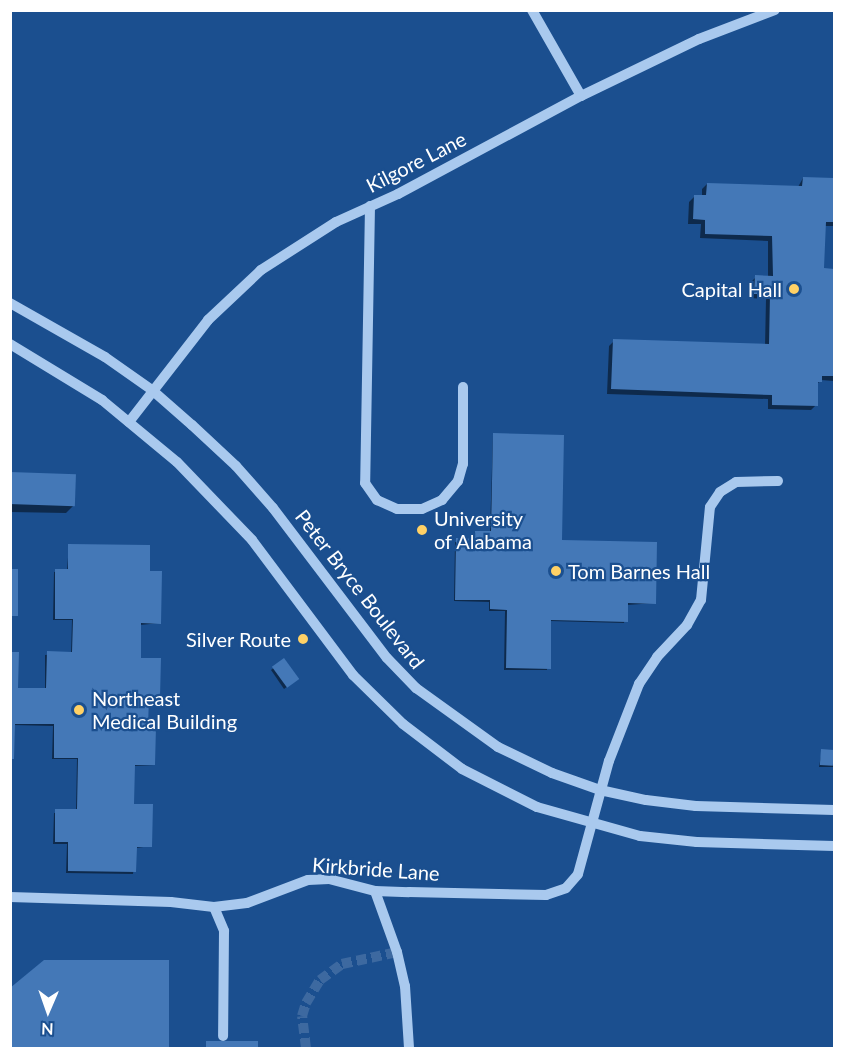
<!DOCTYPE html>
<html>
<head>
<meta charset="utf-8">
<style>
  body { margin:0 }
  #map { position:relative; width:845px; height:1059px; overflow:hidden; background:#1b4f8f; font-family:Lato,sans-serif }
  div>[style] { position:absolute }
  .shadow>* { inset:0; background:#0007; transform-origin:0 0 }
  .building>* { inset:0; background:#4478b7; transform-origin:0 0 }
  .minor-tunnel>* { height:10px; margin-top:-5px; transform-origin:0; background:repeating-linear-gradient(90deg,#3d69a0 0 10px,transparent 0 15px) }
  .minor>* { height:10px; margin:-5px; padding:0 5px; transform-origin:5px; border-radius:5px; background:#a9c9ee }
  .dots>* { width:16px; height:16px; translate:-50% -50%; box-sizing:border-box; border:3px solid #1b4f8f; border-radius:50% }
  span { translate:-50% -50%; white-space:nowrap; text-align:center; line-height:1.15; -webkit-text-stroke:4.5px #1b4f8f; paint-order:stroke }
  .street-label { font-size:20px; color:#fff }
  .poi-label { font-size:20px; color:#fff }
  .right { translate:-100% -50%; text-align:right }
  .left { translate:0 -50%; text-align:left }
  .frame { position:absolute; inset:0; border:12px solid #fff; pointer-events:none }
  .north { position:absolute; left:18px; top:981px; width:60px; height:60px; -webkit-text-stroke:4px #1b4f8f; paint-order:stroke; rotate:182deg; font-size:16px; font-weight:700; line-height:24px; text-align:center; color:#fff }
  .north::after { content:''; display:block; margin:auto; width:21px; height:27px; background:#fff; clip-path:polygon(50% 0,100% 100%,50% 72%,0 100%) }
</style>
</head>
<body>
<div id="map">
  <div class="shadow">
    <div style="clip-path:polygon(803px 178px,834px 179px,834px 226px,825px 226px,823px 270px,834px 270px,834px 381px,821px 380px,817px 384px,816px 405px,811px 410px,768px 409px,768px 399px,607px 394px,609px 346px,614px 341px,765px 346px,766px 299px,750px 298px,751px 282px,756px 277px,768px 277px,768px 241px,700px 238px,701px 224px,688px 224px,689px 202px,694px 197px,702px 197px,702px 189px,707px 184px,798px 187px)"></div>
    <div style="clip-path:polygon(493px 435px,561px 542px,655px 603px,627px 605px,624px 623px,550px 621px,547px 670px,504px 670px,505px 611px,489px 611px,489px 602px,454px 601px,455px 542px,473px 540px,475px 532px,490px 532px)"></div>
    <div style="clip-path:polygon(10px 473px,73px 506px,66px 513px,10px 512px)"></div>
    <div style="clip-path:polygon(69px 545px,148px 572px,160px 623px,140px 625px,139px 659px,159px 696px,147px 698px,147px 728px,154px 765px,133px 766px,133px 805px,151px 846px,136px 848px,133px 874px,66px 873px,67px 844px,53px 844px,54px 813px,76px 811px,77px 759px,52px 759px,53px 726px,13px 725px,11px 760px,10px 654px,17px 689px,45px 689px,45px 655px,71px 653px,72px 620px,53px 620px,54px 572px,67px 570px)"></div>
    <div style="clip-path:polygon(284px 660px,296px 680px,284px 689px,271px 670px)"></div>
    <div style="clip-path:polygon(822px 751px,834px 751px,834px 767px,819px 767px)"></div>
    <div style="clip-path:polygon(168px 961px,168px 1048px,10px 1048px,10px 990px)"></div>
    <div style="left:207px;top:1042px;width:50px;height:6px"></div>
  </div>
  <div class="building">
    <div style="clip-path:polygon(803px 177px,834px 178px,834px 222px,826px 222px,824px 268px,834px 269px,834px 376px,822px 376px,822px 382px,818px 382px,818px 406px,772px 405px,772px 395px,611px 389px,613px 339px,769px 344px,770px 294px,754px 294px,755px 275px,773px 276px,772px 236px,705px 234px,705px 220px,693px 219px,694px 195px,706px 195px,707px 183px,802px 186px)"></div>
    <div style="clip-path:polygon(493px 433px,564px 435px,562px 540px,657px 542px,656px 604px,628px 603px,628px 622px,551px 620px,551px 669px,506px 668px,507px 610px,490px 609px,490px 600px,455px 600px,456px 538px,475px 539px,475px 531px,491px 531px)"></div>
    <div style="left:10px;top:472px;width:66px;height:32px;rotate:2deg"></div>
    <div style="clip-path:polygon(68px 544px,150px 545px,150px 571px,162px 571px,161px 624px,141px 623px,141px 658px,161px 658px,160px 697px,149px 697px,148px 727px,156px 727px,155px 765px,135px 765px,134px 804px,153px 804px,152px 847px,137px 847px,136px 872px,68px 871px,68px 842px,55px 842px,55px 809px,77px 809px,78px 758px,54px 758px,54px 724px,15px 724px,14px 759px,10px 759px,10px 652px,19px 652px,18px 688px,46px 688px,47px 651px,72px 652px,73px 619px,55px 619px,55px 569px,68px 569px)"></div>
    <div style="left:10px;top:569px;width:8px;height:47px"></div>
    <div style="left:284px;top:658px;width:26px;height:15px;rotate:54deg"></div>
    <div style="left:821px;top:749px;width:13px;height:16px;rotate:4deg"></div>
    <div style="clip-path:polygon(44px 960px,169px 960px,169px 1048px,10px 1048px,10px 988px)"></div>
    <div style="left:206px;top:1041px;width:52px;height:7px"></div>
  </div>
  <div class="minor-tunnel">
    <div style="left:306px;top:1048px;width:32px;rotate:-97deg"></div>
    <div style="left:302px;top:1016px;width:14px;rotate:-73deg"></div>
    <div style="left:306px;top:1003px;width:27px;rotate:-59deg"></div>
    <div style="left:320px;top:980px;width:27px;rotate:-36deg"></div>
    <div style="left:342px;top:964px;width:56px;rotate:-12.3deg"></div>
  </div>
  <div class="minor">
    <div style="left:532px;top:10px;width:99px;rotate:60.3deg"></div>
    <div style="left:370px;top:206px;width:277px;rotate:91deg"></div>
    <div style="left:365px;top:483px;width:21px;rotate:55deg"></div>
    <div style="left:377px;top:500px;width:22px;rotate:24deg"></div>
    <div style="left:397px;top:509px;width:25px"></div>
    <div style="left:422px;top:509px;width:22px;rotate:-24deg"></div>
    <div style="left:442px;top:500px;width:25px;rotate:-50deg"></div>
    <div style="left:458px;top:481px;width:18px;rotate:-74deg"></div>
    <div style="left:463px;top:464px;width:77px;rotate:-90deg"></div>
    <div style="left:10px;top:303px;width:109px;rotate:29.6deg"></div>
    <div style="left:105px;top:357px;width:57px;rotate:35.1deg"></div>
    <div style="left:152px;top:390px;width:53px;rotate:41.2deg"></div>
    <div style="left:192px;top:425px;width:60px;rotate:43deg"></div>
    <div style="left:236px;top:466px;width:56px;rotate:48.6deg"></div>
    <div style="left:273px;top:508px;width:188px;rotate:52.8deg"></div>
    <div style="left:387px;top:658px;width:42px;rotate:46deg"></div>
    <div style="left:416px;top:688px;width:101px;rotate:35.7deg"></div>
    <div style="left:498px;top:747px;width:60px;rotate:25.7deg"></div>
    <div style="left:552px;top:773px;width:51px;rotate:19.5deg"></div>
    <div style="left:600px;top:790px;width:47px;rotate:12.3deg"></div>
    <div style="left:646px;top:800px;width:50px;rotate:6.8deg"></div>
    <div style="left:696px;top:806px;width:138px;rotate:1.7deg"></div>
    <div style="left:10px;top:344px;width:108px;rotate:31.3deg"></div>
    <div style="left:102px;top:400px;width:97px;rotate:39.6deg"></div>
    <div style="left:177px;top:462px;width:108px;rotate:46.1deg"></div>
    <div style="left:252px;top:540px;width:169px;rotate:53.2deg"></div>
    <div style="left:353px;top:675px;width:70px;rotate:44.4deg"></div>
    <div style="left:403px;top:724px;width:74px;rotate:37.3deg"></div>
    <div style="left:462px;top:769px;width:84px;rotate:26.9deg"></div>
    <div style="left:537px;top:807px;width:107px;rotate:15.7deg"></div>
    <div style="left:640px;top:836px;width:57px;rotate:6deg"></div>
    <div style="left:697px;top:842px;width:137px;rotate:1.7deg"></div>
    <div style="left:129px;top:422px;width:129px;rotate:-52.2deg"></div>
    <div style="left:208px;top:320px;width:73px;rotate:-43.3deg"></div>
    <div style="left:261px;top:270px;width:89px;rotate:-32.6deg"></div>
    <div style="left:336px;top:222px;width:68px;rotate:-24.3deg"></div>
    <div style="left:398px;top:194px;width:208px;rotate:-28.2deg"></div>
    <div style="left:581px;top:96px;width:131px;rotate:-25.8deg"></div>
    <div style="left:699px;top:39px;width:81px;rotate:-20.9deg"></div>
    <div style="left:375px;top:891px;width:65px;rotate:70.2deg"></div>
    <div style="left:397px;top:952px;width:35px;rotate:77deg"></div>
    <div style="left:405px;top:986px;width:62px;rotate:86.3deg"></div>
    <div style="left:10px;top:897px;width:161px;rotate:1.8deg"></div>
    <div style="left:171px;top:902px;width:43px;rotate:6.6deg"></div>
    <div style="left:214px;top:907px;width:33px;rotate:-7deg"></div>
    <div style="left:247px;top:903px;width:65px;rotate:-20.7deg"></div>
    <div style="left:308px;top:880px;width:21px;rotate:-3deg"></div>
    <div style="left:329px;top:879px;width:48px;rotate:14.6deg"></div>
    <div style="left:375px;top:891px;width:34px;rotate:2deg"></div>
    <div style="left:409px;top:892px;width:137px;rotate:1.3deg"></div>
    <div style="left:546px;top:895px;width:21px;rotate:-19deg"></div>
    <div style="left:566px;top:888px;width:18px;rotate:-49deg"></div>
    <div style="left:578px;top:874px;width:117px;rotate:-74.7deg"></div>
    <div style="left:609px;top:761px;width:83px;rotate:-68.7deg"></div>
    <div style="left:639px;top:684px;width:32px;rotate:-56deg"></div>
    <div style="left:657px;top:657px;width:44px;rotate:-46.8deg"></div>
    <div style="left:687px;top:625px;width:29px;rotate:-61deg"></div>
    <div style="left:701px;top:600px;width:93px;rotate:-84.5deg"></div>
    <div style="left:710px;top:507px;width:18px;rotate:-56deg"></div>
    <div style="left:720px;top:492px;width:19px;rotate:-32deg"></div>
    <div style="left:736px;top:482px;width:42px;rotate:-1.4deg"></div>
    <div style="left:214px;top:907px;width:26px;rotate:67deg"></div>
    <div style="left:224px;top:931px;width:105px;rotate:90.5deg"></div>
  </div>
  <div class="dots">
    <div style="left:794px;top:289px;background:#ffd166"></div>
    <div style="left:422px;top:530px;background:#ffd166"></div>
    <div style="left:556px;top:571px;background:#ffd166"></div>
    <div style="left:303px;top:639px;background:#ffd166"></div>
    <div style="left:79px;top:710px;background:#ffd166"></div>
  </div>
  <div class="street-label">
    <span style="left:416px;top:162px;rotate:-27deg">Kilgore Lane</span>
    <span style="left:360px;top:589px;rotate:52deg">Peter Bryce Boulevard</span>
    <span style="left:376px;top:869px;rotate:4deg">Kirkbride Lane</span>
  </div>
  <div class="poi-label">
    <span class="right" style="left:782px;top:289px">Capital Hall</span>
    <span class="left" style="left:434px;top:530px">University<br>of Alabama</span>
    <span class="left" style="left:568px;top:571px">Tom Barnes Hall</span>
    <span class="right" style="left:291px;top:639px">Silver Route</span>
    <span class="left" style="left:92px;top:710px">Northeast<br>Medical Building</span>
  </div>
  <div class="frame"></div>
  <div class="north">N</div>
</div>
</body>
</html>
